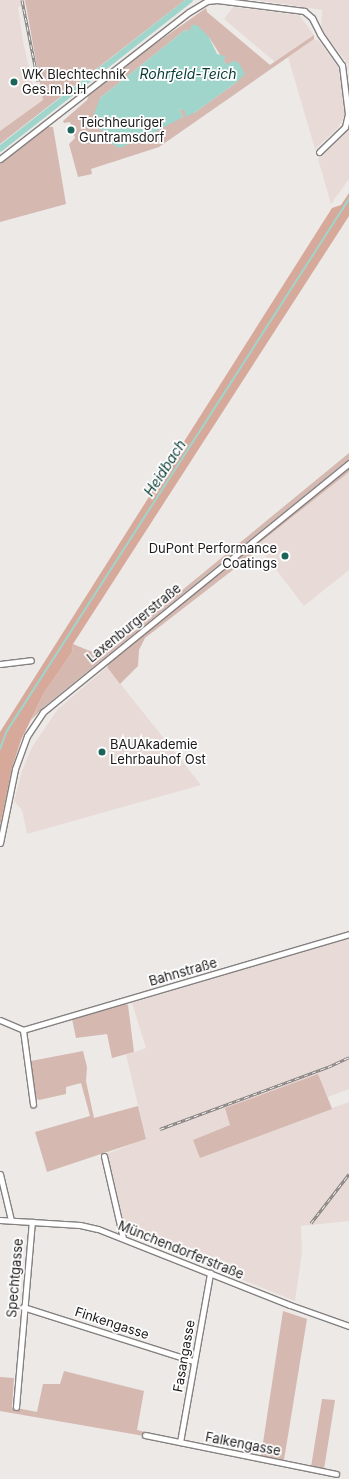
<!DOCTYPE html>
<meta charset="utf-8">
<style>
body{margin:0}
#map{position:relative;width:349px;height:1479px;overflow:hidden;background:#ede9e7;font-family:Inter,sans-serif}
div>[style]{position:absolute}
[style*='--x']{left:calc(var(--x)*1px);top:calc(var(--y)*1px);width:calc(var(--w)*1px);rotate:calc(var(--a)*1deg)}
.built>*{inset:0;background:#e8dbd7}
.green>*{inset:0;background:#d5b8b0}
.forest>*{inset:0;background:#d7a99b}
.water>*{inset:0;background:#9fd5cb}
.stream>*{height:1.5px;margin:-0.75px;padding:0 0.75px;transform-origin:0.75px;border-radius:0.75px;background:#9fd5cb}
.canal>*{height:5.5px;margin:-2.75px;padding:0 2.75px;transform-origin:2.75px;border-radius:2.75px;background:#9fd5cb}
.roads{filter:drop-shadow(1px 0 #858180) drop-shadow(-1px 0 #858180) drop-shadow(0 1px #858180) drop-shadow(0 -1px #858180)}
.minor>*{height:5px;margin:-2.5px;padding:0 2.5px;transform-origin:2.5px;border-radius:2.5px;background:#fff}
.rail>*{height:3px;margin-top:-1.5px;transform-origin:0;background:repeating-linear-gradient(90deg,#fff 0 4.5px,#827f7e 0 9px);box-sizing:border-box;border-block:1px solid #827f7e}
.dots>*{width:11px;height:11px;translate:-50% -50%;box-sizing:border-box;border:2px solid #fff;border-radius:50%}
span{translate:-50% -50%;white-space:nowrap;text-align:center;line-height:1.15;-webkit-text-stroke:3.5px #fff;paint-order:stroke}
.poi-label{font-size:13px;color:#1c1a1a}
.left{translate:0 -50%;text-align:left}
.right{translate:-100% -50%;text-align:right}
.street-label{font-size:13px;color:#1c1a1a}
.water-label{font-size:14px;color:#083b34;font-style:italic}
</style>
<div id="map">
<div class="built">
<i style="clip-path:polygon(0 0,25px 0,26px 5px,18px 7px,23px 41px,33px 86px,41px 86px,43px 100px,0 131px)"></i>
<i style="clip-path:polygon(256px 0,349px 0,349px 71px,348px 64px,321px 29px,322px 10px)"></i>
<i style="clip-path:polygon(233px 7px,299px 15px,314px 35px,275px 62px,224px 19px)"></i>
<i style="clip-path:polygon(314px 39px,319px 41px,338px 67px,345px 106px,344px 117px,337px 129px,315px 149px,288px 57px)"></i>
<i style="clip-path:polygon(349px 129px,349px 179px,331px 204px,318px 159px)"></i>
<i style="clip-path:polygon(349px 472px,349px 570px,304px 606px,257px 545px)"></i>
<i style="clip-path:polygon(107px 667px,201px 785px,27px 834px,22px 810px,14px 801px,22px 771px,32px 747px,58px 709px)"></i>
<i style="clip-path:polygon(349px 937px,349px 1089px,328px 1097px,332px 1108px,349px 1102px,349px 1221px,301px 1226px,302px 1252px,295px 1301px,129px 1234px,126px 1230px,107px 1154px,146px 1138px,126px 1055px,146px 1048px,132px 1003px)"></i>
</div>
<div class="green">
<i style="clip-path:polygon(25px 0,185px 0,0 144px,0 131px,43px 100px)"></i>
<i style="clip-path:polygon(evenodd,206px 8px,207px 12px,270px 65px,314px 35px,314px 39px,159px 147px,91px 169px,92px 174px,78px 177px,69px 144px,75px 138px,70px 122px,64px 123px,63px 121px,87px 100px,89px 95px,148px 49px,206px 8px,185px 30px,209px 37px,237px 82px,194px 113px,179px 109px,183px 117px,174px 120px,100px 98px,185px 30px)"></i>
<i style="clip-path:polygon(48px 127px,53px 127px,66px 204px,0 222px,0 161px)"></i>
<i style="clip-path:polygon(349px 453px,349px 459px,45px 706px,31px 720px,44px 693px,72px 652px,73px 644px,102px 656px)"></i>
<i style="clip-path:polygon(349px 466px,349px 472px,257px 545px,260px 549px,145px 638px,139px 650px,138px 666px,120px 684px,107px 667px,111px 659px)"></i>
<i style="clip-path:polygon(123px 1003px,128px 1005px,134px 1052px,112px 1058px,107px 1034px,76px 1038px,72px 1019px)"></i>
<i style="clip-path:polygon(83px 1051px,87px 1067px,86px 1081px,94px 1118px,138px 1106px,146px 1139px,47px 1172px,35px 1132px,90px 1116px,81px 1083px,66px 1087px,66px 1094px,39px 1100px,35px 1097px,31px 1061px)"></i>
<i style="clip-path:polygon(318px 1074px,332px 1109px,200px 1158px,193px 1140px,230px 1125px,225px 1108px)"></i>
<i style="clip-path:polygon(283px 1311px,307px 1319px,284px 1460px,261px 1456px)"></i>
<i style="clip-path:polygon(64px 1371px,144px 1391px,137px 1430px,145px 1432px,144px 1436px,0 1411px,0 1377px,14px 1378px,12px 1407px,37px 1412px,43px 1384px,60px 1384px)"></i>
<i style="clip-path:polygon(322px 1399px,335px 1400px,324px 1469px,311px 1467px)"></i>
</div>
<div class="forest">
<i style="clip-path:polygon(349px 193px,349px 216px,73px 644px,72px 652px,44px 693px,21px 740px,12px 768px,0 826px,0 732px,332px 208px,341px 205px)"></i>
</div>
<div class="water">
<i style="clip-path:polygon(192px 25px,197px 25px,209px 37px,217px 54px,225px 56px,224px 62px,227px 64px,234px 61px,239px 63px,245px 74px,237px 82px,194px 113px,185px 117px,185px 111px,179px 109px,183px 117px,140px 140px,119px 148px,106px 140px,104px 132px,98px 128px,94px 114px,100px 98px,185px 30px,189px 31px)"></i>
</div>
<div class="stream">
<i style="--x:0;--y:749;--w:19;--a:-69"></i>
<i style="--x:7;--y:731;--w:632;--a:-57.26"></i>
</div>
<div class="canal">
<i style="--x:0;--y:149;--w:241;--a:-38.1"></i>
</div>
<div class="roads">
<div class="minor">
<i style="--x:0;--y:159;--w:239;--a:-37.9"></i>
<i style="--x:189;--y:12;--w:21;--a:-31"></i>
<i style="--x:207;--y:1;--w:10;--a:-6"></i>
<i style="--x:217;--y:0;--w:88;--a:7.2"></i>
<i style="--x:304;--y:11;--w:11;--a:41"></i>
<i style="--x:312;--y:18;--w:18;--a:63"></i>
<i style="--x:320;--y:34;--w:38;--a:55"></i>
<i style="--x:342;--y:65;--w:49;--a:83"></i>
<i style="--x:348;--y:114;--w:13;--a:103"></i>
<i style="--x:345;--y:127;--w:36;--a:136"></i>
<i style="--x:0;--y:664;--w:31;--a:-7"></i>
<i style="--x:0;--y:843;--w:76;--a:-78.5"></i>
<i style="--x:15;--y:769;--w:35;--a:-70"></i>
<i style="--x:27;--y:736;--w:29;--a:-56"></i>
<i style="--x:43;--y:712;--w:395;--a:-39.1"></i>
<i style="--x:0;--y:1020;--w:25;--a:23"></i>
<i style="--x:23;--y:1030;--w:340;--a:-16.4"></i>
<i style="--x:23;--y:1030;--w:75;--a:82.3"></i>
<i style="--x:104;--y:1156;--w:84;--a:77"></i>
<i style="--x:0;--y:1174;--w:47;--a:76.6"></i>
<i style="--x:0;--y:1220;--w:80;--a:3.6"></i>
<i style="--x:80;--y:1225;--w:18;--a:13"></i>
<i style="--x:98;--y:1229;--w:206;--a:21.6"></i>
<i style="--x:290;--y:1305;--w:63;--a:19.6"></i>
<i style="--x:23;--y:1307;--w:178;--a:17.6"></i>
<i style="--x:16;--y:1407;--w:186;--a:-85.1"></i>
<i style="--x:145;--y:1435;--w:195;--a:11.5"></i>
<i style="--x:180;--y:1442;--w:172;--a:-79.9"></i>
</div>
</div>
<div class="rail">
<i style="--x:22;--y:0;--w:83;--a:78.8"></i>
<i style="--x:160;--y:1129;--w:179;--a:-20.3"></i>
<i style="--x:328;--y:1067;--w:23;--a:-25"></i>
<i style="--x:311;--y:1223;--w:62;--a:-52.2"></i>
</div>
<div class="dots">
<i style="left:14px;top:82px;background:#1b645a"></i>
<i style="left:71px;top:130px;background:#1b645a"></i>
<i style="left:285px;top:556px;background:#1b645a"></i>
<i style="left:102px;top:752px;background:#1b645a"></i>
</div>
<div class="poi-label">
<span class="left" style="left:22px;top:82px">WK Blechtechnik<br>Ges.m.b.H</span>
<span class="left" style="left:79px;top:130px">Teichheuriger<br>Guntramsdorf</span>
<span class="right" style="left:277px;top:556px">DuPont Performance<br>Coatings</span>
<span class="left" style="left:110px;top:752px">BAUAkademie<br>Lehrbauhof Ost</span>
</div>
<div class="street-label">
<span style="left:134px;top:623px;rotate:-39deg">Laxenburgerstraße</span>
<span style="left:183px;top:972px;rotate:-16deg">Bahnstraße</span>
<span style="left:181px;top:1250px;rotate:22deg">Münchendorferstraße</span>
<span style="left:15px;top:1278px;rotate:-85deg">Spechtgasse</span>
<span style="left:112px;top:1323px;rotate:18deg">Finkengasse</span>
<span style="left:184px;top:1356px;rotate:-80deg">Fasangasse</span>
<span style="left:243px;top:1444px;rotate:11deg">Falkengasse</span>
</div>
<div class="water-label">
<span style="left:188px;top:74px">Rohrfeld-Teich</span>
<span style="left:165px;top:468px;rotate:-57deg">Heidbach</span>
</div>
</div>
